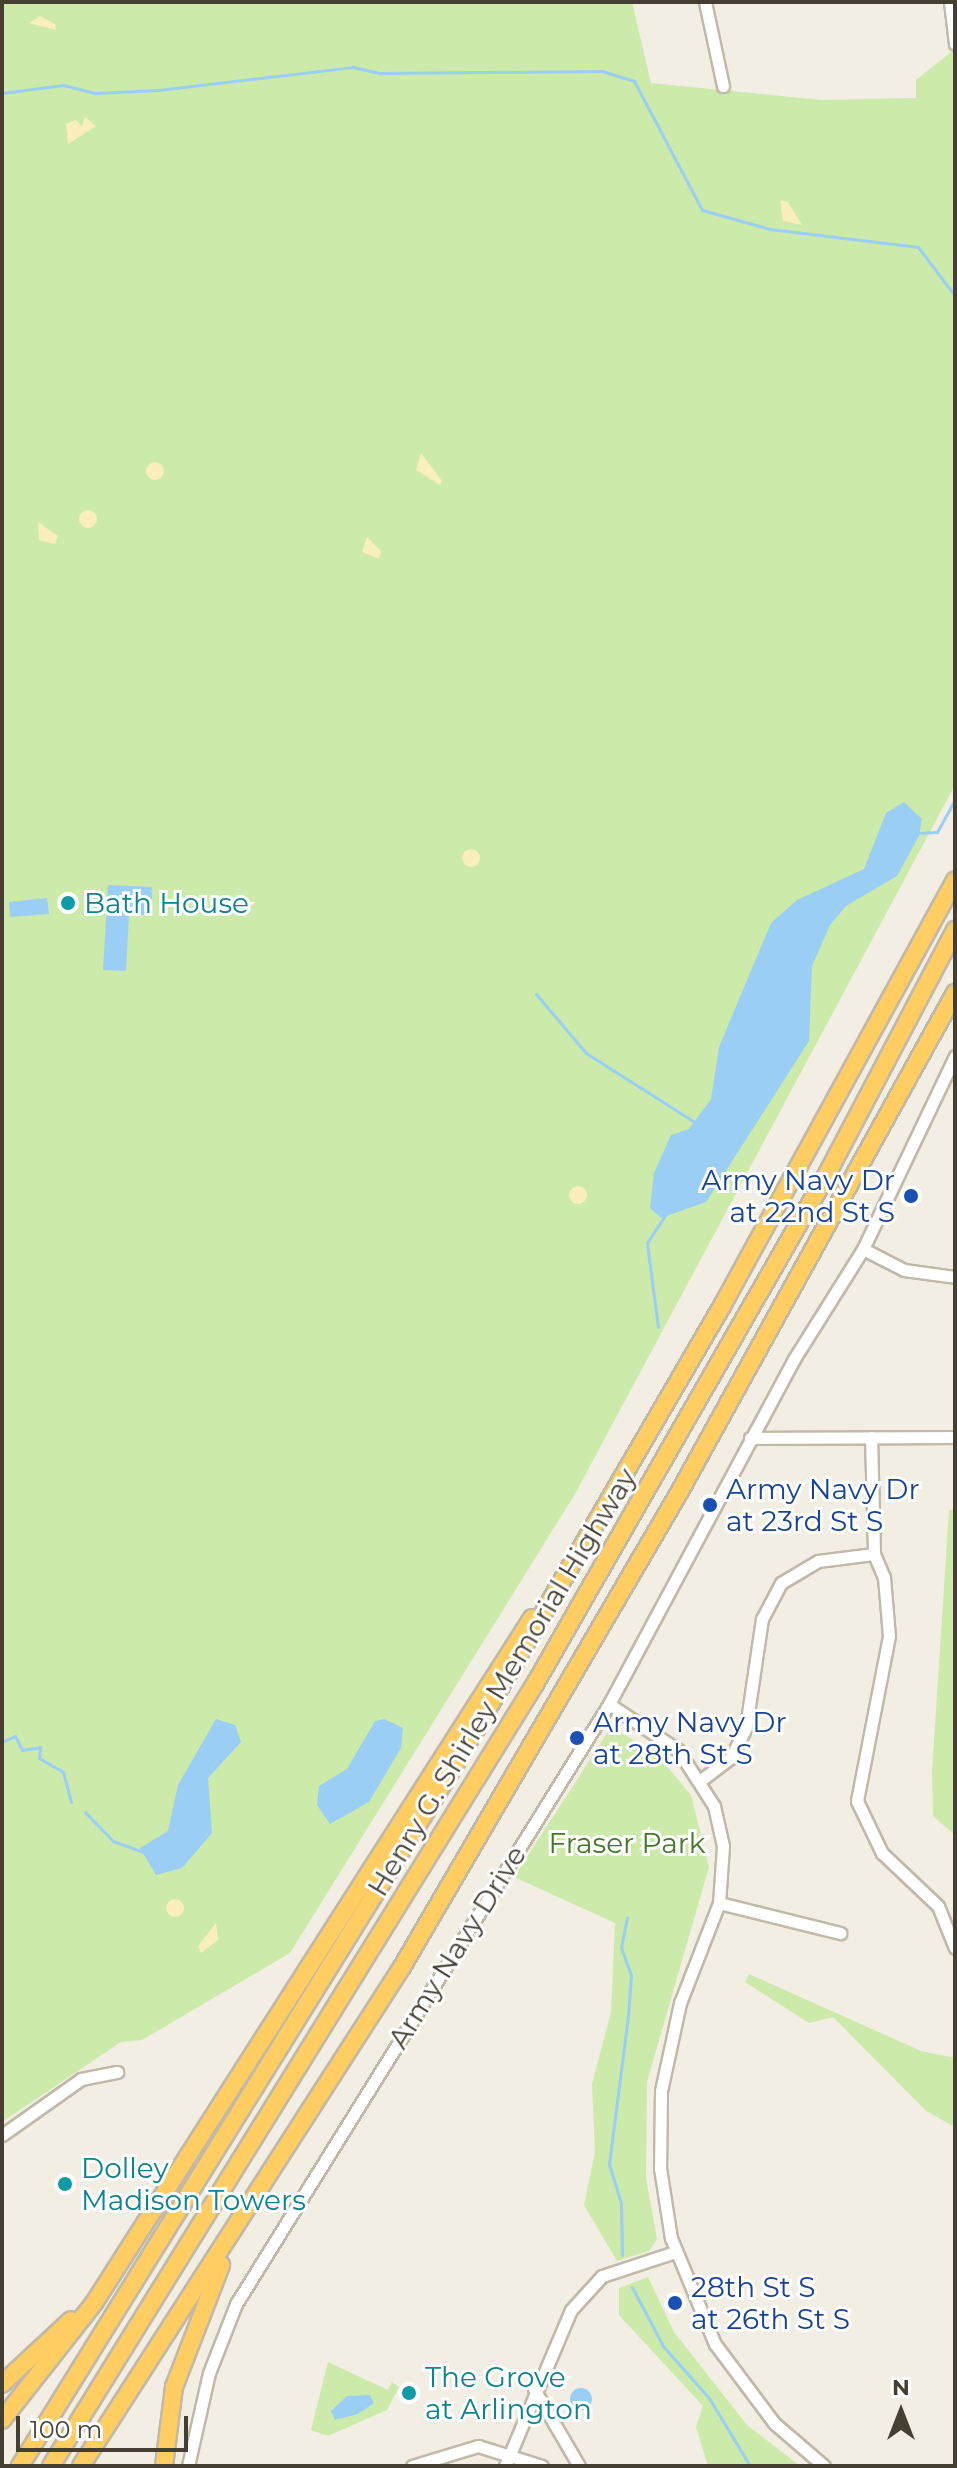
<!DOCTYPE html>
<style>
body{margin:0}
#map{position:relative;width:957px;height:2468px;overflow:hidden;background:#f3eee3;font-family:Montserrat,sans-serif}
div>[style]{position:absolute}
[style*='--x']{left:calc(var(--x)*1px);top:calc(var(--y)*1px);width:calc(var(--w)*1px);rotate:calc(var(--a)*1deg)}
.green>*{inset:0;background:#cceaa9}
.sand>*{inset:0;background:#faeebb}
.round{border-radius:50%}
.water>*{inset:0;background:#9bcef4}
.stream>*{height:3px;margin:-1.5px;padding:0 1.5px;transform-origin:1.5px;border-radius:1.5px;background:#9bcef4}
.roads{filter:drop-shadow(2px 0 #c1b9a8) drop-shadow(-2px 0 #c1b9a8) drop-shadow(0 2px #c1b9a8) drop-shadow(0 -2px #c1b9a8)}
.minor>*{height:11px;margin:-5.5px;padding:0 5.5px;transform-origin:5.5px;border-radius:5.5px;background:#fff}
.highway>*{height:16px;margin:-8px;padding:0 8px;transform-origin:8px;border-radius:8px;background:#ffcd62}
.dots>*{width:22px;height:22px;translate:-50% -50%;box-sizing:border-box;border:4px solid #fff;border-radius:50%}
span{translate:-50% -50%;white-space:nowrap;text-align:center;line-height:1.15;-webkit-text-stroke:6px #fff;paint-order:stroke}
.culture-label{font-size:28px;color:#0d838f}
.left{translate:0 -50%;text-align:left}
.transit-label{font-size:28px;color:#164399}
.right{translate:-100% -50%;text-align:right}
.street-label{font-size:28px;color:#453e33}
.park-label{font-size:28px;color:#437924}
.frame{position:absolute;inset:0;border:4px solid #453e33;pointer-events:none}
.north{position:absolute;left:861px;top:2372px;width:80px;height:80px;-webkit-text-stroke:6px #fff;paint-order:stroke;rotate:0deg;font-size:22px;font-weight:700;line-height:32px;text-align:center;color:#453e33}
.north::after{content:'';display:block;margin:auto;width:28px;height:36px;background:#453e33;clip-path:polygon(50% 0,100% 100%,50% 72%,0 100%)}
.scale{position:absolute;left:16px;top:2416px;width:172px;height:36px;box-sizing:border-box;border:4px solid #453e33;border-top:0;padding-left:10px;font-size:24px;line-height:28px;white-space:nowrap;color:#453e33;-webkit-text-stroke:6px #fff;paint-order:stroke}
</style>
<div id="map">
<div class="green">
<i style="clip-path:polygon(2px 2px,632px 2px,651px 83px,821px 100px,916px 98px,916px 80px,955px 49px,955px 785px,575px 1494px,290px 1953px,142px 2040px,121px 2042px,2px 2122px)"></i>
<i style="clip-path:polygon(955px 1509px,955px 1835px,933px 1816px,932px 1772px,949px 1510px)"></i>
<i style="clip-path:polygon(611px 1727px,656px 1753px,691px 1795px,709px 1867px,647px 2082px,646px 2178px,657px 2239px,649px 2251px,617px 2261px,584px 2205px,595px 2152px,592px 2084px,611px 2012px,615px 1923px,514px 1877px)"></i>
<i style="clip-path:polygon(749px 1974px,921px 2051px,955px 2058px,955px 2127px,926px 2111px,833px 2017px,809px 2023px,745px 1982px)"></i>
<i style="clip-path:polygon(648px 2277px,674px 2332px,747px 2425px,800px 2466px,708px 2466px,696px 2427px,703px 2406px,619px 2315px,619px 2288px)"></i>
<i style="clip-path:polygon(328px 2362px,388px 2390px,392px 2382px,399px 2387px,387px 2410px,328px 2436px,311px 2430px)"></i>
</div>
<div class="sand">
<i style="clip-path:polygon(40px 16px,55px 24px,56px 30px,29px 23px)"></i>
<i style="clip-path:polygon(85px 117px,96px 126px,68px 144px,66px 124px,76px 120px,82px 126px)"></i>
<i style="clip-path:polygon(780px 200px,788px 202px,802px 225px,783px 221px)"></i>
<i style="clip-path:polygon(421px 453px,442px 481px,440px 485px,416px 470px)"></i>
<i class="round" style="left:146px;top:462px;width:18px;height:18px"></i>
<i class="round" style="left:79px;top:510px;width:18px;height:18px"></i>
<i style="clip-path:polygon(38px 522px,58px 536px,55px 544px,39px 540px)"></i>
<i style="clip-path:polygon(367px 537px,381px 551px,379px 559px,362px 552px)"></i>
<i class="round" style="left:462px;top:849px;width:18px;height:18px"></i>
<i class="round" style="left:569px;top:1186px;width:18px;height:18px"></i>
<i class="round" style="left:166px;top:1899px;width:18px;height:18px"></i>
<i style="clip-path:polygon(216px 1923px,218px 1940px,201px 1953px,198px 1946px)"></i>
</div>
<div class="water">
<i style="clip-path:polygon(904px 802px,922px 819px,919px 836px,897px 876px,846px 906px,830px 925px,812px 966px,809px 1041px,706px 1202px,661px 1218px,650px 1208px,654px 1173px,671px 1135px,689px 1129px,711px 1099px,719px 1047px,771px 923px,797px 900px,864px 869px,886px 813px)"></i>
<i style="clip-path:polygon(108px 885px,152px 887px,151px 915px,129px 915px,126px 971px,103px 970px)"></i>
<i style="clip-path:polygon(47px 898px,49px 914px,10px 917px,9px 902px)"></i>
<i style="clip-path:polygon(216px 1719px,235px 1725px,241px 1742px,208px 1778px,212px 1833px,182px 1868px,156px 1875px,140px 1848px,168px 1831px,178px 1785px)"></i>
<i style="clip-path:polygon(384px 1719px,403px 1728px,401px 1748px,369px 1802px,330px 1824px,317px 1805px,319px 1786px,347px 1769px,375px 1721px)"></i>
<i class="round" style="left:570px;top:2388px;width:22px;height:22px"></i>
<i style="clip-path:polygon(370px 2395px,374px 2403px,358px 2414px,335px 2420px,331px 2411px,347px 2396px)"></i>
</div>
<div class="stream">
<i style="--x:2;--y:93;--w:62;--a:-7.5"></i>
<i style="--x:63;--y:85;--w:34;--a:14"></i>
<i style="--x:96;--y:93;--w:62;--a:-2.8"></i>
<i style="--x:158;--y:90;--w:196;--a:-6.7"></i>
<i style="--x:353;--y:67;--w:28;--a:13"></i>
<i style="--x:380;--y:73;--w:222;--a:-0.5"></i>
<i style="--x:602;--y:71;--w:34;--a:17"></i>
<i style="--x:634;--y:81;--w:146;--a:62.2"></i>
<i style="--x:702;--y:210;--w:71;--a:15.6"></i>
<i style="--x:770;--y:229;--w:149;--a:6.9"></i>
<i style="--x:918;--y:247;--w:61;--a:52.9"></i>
<i style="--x:918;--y:833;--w:19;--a:-3"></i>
<i style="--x:937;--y:832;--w:38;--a:-61"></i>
<i style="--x:536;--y:994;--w:77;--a:49.7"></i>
<i style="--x:586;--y:1053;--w:130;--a:32.5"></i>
<i style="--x:658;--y:1327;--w:85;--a:-97.5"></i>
<i style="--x:647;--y:1243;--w:33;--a:-57"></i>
<i style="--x:2;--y:1742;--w:14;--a:-25"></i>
<i style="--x:15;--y:1736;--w:16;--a:63"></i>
<i style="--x:22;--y:1750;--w:18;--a:-9"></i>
<i style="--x:40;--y:1747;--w:11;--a:95"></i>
<i style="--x:39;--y:1758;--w:28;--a:30"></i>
<i style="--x:63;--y:1772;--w:31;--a:75"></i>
<i style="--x:85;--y:1812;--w:40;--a:46"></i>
<i style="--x:113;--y:1841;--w:35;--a:20"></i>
<i style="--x:622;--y:2255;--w:52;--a:-91.1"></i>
<i style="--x:621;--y:2203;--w:41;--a:-107.1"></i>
<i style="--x:609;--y:2164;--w:149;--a:-82.7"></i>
<i style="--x:628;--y:2016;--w:41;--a:-85.8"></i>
<i style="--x:631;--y:1975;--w:29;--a:-110"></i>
<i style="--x:621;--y:1948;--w:31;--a:-79"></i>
<i style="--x:632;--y:2287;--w:67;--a:62.3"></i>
<i style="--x:663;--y:2346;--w:69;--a:48.5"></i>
<i style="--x:709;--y:2398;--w:79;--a:58.9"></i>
</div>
<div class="roads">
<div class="minor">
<i style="--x:705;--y:2;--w:86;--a:77.9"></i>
<i style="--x:950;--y:2;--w:42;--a:83.2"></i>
<i style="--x:863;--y:1249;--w:46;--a:27.1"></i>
<i style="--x:904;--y:1270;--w:51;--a:7.8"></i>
<i style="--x:871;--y:1437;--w:117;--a:88.5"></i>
<i style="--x:874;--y:1554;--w:25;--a:67"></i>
<i style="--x:884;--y:1577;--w:59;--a:85.2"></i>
<i style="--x:889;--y:1636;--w:168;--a:101"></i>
<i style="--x:857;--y:1801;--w:58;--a:64.3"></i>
<i style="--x:882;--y:1853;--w:77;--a:43.4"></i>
<i style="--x:938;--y:1906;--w:45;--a:68"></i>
<i style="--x:750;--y:1438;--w:205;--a:-0.3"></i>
<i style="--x:609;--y:1704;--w:83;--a:33.7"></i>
<i style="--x:678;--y:1750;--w:67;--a:57.3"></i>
<i style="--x:714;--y:1806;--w:41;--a:77.3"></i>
<i style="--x:723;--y:1846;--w:57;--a:94"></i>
<i style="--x:719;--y:1903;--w:107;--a:111.3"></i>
<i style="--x:680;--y:2003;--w:90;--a:102.2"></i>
<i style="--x:661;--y:2091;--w:77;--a:90.7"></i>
<i style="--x:660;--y:2168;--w:71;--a:81.1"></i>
<i style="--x:671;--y:2238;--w:115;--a:67.5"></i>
<i style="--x:715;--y:2344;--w:99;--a:53.2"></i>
<i style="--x:774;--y:2423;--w:66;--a:40.7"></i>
<i style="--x:701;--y:1780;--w:38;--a:-37"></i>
<i style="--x:731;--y:1757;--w:34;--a:-63"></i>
<i style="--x:746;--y:1727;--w:109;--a:-81.6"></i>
<i style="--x:762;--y:1619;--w:41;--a:-62.2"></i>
<i style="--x:781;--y:1583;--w:43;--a:-30.7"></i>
<i style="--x:818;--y:1561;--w:56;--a:-7.1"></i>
<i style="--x:719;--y:1903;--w:125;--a:13.9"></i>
<i style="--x:2;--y:2135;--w:97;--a:-35.3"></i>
<i style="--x:81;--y:2079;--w:37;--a:-11"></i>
<i style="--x:534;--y:2389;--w:89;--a:59.7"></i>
<i style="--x:188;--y:2466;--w:95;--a:-77.3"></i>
<i style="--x:209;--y:2373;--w:74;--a:-68.6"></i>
<i style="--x:236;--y:2304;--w:706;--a:-58.13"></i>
<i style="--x:609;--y:1704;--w:391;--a:-61.8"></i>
<i style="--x:794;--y:1359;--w:130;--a:-57.9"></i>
<i style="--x:863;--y:1249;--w:214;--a:-64.5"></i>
<i style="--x:412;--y:2466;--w:69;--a:-16.9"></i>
<i style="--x:478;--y:2446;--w:67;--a:17.4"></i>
<i style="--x:505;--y:2466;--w:169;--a:-67.1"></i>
<i style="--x:571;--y:2310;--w:46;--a:-47.6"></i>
<i style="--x:602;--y:2276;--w:77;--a:-18.2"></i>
</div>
<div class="highway">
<i style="--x:2;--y:2384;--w:94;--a:-42.8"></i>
<i style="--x:2;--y:2420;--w:149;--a:-51.8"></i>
<i style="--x:94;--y:2303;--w:813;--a:-57.4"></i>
<i style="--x:20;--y:2466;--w:833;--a:-58.2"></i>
<i style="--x:459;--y:1758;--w:523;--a:-59.81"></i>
<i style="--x:722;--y:1306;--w:485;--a:-61.3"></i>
<i style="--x:51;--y:2466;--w:920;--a:-58.25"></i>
<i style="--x:535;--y:1684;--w:585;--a:-60.19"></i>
<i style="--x:826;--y:1176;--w:278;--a:-62.3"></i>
<i style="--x:81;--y:2466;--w:593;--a:-57.25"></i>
<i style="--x:402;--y:1967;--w:551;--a:-59.71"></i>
<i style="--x:680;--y:1491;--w:569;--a:-61.09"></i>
<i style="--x:164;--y:2466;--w:80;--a:-82.8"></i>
<i style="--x:174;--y:2387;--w:131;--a:-68.9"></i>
</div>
</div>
<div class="dots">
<i style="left:68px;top:903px;background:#0f9aa8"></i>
<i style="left:911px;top:1196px;background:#1a4fb4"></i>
<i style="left:710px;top:1505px;background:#1a4fb4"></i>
<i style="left:577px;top:1738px;background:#1a4fb4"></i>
<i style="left:65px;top:2184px;background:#0f9aa8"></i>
<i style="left:675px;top:2303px;background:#1a4fb4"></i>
<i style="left:409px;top:2393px;background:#0f9aa8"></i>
</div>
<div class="culture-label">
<span class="left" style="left:84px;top:903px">Bath House</span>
<span class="left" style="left:81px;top:2184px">Dolley<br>Madison Towers</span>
<span class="left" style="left:425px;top:2393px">The Grove<br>at Arlington</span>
</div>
<div class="transit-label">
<span class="right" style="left:895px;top:1196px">Army Navy Dr<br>at 22nd St S</span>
<span class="left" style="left:726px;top:1505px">Army Navy Dr<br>at 23rd St S</span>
<span class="left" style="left:593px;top:1738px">Army Navy Dr<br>at 28th St S</span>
<span class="left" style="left:691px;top:2303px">28th St S<br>at 26th St S</span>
</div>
<div class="street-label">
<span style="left:502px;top:1682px;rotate:-59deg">Henry G. Shirley Memorial Highway</span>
<span style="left:457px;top:1947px;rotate:-58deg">Army Navy Drive</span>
</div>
<div class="park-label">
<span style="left:627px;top:1843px">Fraser Park</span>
</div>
<div class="frame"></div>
<div class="north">N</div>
<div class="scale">100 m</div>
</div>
